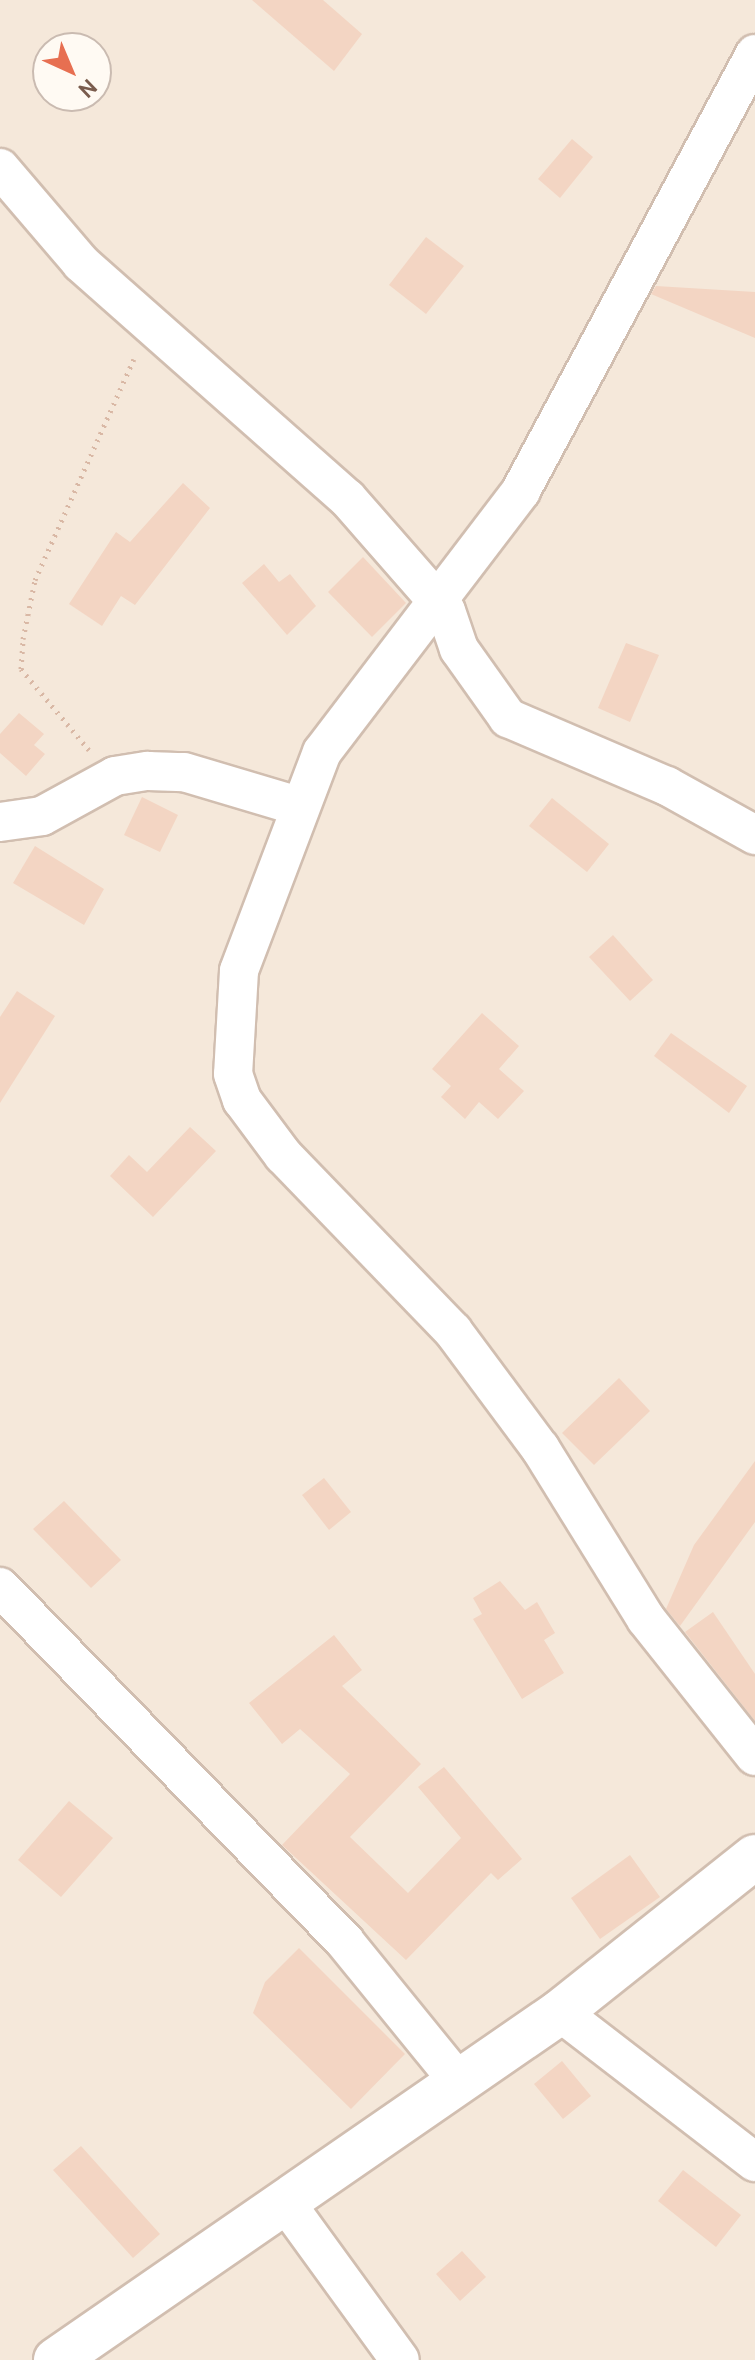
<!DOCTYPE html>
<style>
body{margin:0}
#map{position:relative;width:755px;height:2360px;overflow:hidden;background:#fdf6ec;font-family:Cabin,sans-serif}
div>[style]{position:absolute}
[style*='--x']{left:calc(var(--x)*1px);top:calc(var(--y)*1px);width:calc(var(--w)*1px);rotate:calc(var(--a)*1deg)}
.residential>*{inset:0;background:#f5e8da}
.building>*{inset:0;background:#f3d5c3}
.path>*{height:5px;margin-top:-2.5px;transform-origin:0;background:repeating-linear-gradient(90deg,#d9b8a5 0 2px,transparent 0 8px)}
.roads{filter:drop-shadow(2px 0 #d1beb0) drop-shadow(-2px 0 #d1beb0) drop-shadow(0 2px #d1beb0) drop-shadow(0 -2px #d1beb0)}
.minor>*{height:38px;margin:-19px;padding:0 19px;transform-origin:19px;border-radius:19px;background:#fff}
.tertiary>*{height:44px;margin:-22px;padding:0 22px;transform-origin:22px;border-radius:22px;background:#fff}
span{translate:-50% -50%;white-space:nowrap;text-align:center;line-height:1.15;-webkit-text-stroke:6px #fffaf3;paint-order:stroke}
.north{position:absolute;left:32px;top:32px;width:80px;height:80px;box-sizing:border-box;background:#fffaf3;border:2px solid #cabbb1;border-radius:50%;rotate:136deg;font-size:22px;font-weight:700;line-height:32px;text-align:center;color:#7a5c4d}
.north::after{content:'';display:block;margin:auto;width:28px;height:36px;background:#e76f51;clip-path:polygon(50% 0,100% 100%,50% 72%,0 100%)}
</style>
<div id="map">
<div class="residential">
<i style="clip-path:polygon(evenodd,0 0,755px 0,755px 2360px,0 2360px,0 0,48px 48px,96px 48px,96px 96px,48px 96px,48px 48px)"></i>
</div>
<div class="building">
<i style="clip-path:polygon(252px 0,323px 0,362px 34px,334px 71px)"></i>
<i style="clip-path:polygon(572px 139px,593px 157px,560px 198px,538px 179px)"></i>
<i style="clip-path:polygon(426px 237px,464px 266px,426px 314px,389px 285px)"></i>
<i style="clip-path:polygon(656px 286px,755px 292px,755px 338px,651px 294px)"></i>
<i style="clip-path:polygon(183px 483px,210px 508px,135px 605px,121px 596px,102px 626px,69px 604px,116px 532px,130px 542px)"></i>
<i style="clip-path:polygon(363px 557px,406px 603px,372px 637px,328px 592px)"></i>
<i style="clip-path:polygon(264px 564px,279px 582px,290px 574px,316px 606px,287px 635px,242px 583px)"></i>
<i style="clip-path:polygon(626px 643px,659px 655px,630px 722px,598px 708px)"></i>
<i style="clip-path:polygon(19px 713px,44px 734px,34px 745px,45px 754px,26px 776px,0 753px,0 734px)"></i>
<i style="clip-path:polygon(142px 797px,178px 815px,160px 852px,124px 835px)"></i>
<i style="clip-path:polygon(552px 798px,609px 844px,587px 872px,529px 826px)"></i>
<i style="clip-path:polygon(35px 846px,104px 889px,84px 925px,13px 883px)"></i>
<i style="clip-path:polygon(613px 935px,653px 980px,630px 1001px,589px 957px)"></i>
<i style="clip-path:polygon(17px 991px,55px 1016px,0 1103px,0 1017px)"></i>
<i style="clip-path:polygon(482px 1013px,519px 1046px,499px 1069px,524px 1091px,498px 1119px,479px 1102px,465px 1119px,441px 1097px,451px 1086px,432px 1069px)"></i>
<i style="clip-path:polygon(671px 1033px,747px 1086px,729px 1113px,654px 1056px)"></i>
<i style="clip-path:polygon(190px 1127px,216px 1151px,153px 1217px,110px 1176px,129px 1155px,147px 1172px)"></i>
<i style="clip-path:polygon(619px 1378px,650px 1411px,594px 1465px,562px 1433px)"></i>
<i style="clip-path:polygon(755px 1461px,755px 1522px,680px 1626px,666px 1609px,694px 1545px)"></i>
<i style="clip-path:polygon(324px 1478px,351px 1512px,329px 1530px,302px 1495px)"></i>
<i style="clip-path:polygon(64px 1501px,121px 1560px,91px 1588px,33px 1529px)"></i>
<i style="clip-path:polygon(500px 1581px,525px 1610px,537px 1602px,555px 1633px,544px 1640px,564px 1673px,522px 1699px,473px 1619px,482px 1614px,473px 1598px)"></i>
<i style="clip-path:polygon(713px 1612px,755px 1674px,755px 1721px,685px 1632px)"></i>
<i style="clip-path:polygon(334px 1635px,362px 1670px,342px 1686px,421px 1764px,350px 1837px,408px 1893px,461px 1838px,418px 1787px,444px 1767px,522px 1859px,498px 1880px,491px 1873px,406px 1960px,282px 1845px,350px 1774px,300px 1729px,282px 1744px,249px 1703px)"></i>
<i style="clip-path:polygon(69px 1801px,113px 1838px,61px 1897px,18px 1860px)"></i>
<i style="clip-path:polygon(630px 1855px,660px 1897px,600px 1939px,571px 1898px)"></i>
<i style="clip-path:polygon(299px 1948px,405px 2054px,351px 2109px,253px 2013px,265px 1982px)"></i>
<i style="clip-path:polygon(562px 2061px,591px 2096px,563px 2119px,534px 2084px)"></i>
<i style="clip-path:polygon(81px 2146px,160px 2234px,133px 2258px,53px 2170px)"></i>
<i style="clip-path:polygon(683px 2170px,741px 2215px,716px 2247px,658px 2201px)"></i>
<i style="clip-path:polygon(462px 2251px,486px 2277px,460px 2301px,436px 2274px)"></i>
</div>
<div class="path">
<i style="--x:89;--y:750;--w:106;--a:-130"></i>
<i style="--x:21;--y:669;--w:30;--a:-86"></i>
<i style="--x:23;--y:639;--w:60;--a:-78.5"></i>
<i style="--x:35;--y:580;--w:242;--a:-65.9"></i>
</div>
<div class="roads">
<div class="minor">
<i style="--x:755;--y:54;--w:496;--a:118.2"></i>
<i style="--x:521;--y:491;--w:328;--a:127.3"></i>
<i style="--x:322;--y:752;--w:234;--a:110.8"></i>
<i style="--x:239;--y:971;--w:103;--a:93.3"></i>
<i style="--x:233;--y:1074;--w:28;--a:71"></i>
<i style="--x:242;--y:1100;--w:69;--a:53.3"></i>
<i style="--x:283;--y:1155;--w:245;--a:46"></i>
<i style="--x:453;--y:1331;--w:146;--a:53.4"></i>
<i style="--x:540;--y:1448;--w:201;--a:58.2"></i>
<i style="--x:646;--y:1619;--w:175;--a:51.5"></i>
<i style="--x:0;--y:168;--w:125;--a:49.5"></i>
<i style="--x:81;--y:263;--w:355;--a:41.5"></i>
<i style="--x:347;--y:498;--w:150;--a:48.8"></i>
<i style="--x:446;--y:611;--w:40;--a:71.1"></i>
<i style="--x:459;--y:649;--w:85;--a:54.6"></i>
<i style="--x:508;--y:718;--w:173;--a:23.2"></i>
<i style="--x:667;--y:786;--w:101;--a:29.1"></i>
<i style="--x:0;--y:822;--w:42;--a:-8.1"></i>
<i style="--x:42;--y:816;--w:83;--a:-28.7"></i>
<i style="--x:115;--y:776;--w:33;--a:-9"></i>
<i style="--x:148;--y:771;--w:36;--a:2"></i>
<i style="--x:184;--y:772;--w:119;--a:16.6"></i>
<i style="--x:0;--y:1587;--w:495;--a:45.8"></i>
<i style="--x:345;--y:1942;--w:178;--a:50.9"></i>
<i style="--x:560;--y:2012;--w:246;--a:37.6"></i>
<i style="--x:288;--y:2206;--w:190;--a:54"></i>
</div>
<div class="tertiary">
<i style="--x:56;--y:2360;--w:612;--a:-34.62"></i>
<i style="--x:560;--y:2012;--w:249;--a:-38.5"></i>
</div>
</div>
<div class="north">N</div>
</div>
